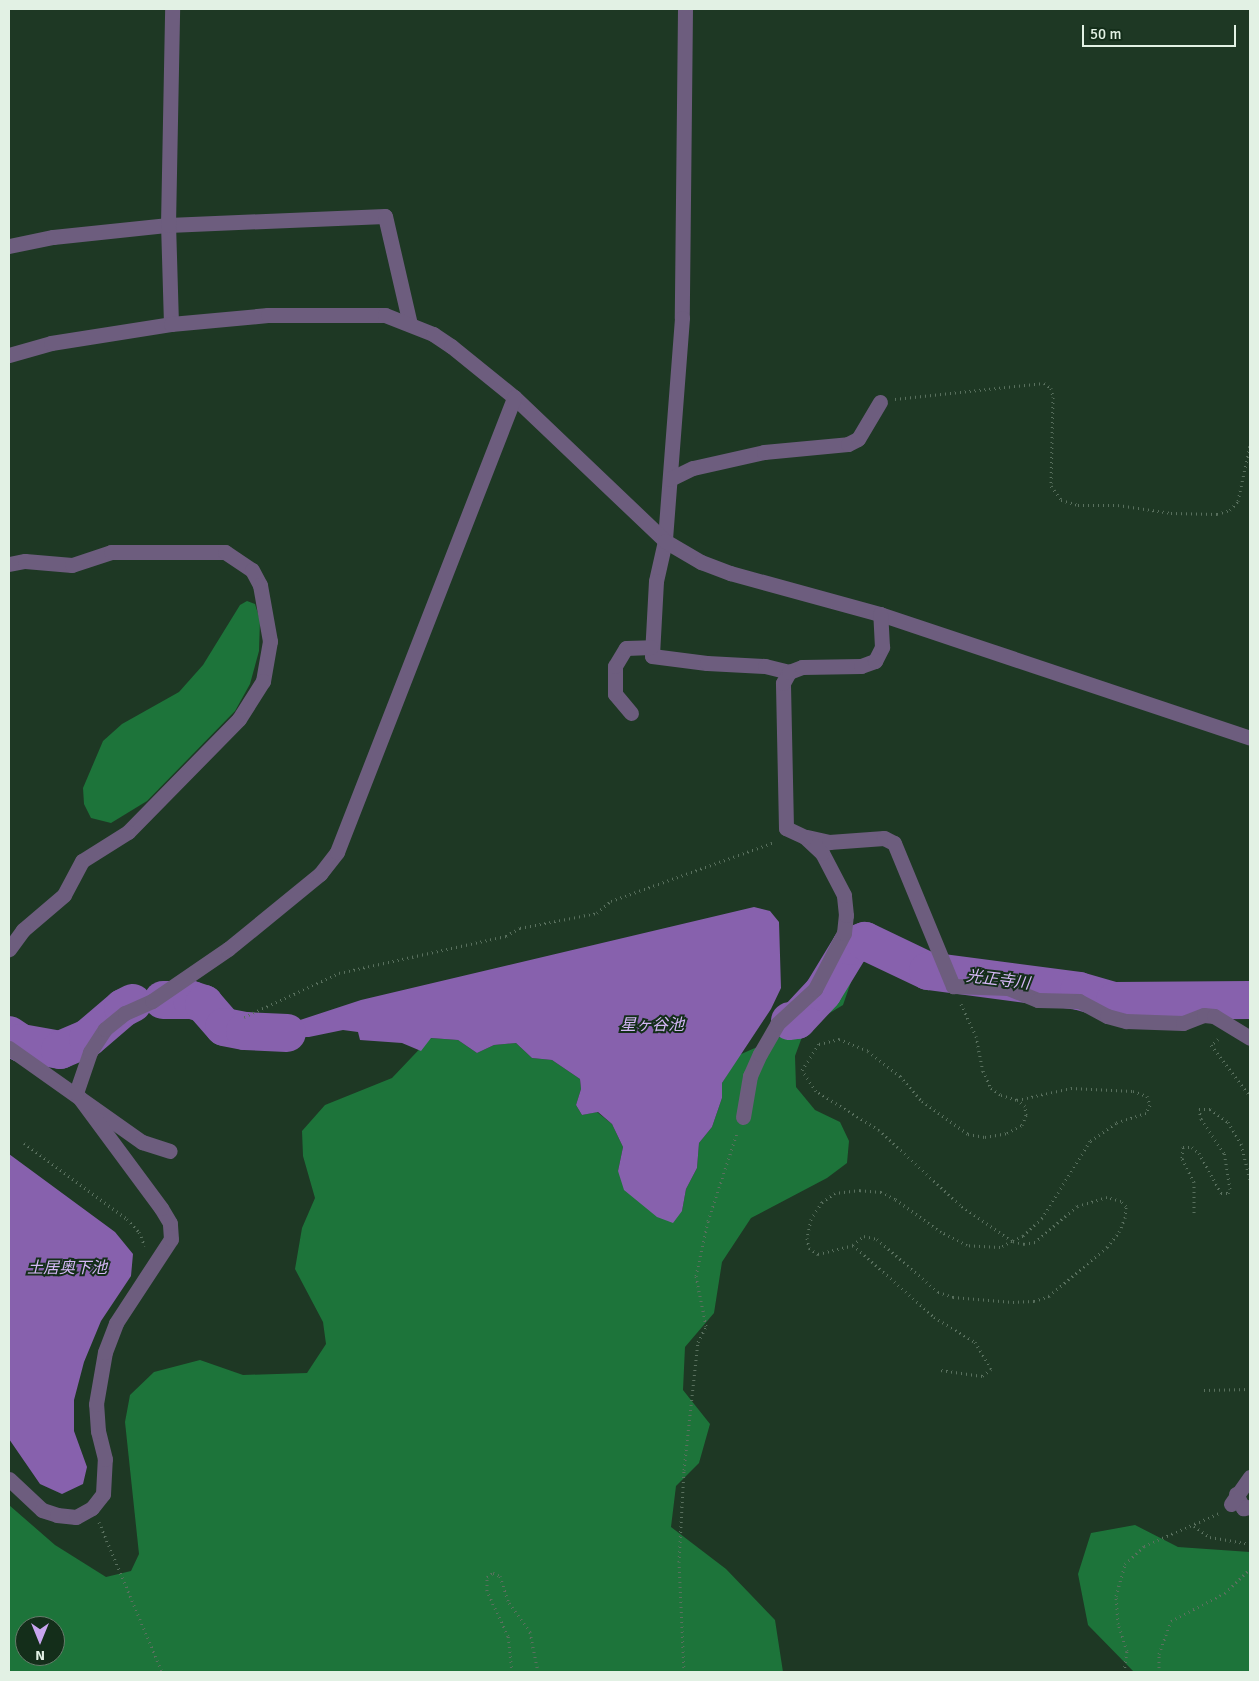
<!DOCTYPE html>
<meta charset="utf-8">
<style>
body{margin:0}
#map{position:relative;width:1259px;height:1681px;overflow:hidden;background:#1e3824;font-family:Signika,"Noto Sans JP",sans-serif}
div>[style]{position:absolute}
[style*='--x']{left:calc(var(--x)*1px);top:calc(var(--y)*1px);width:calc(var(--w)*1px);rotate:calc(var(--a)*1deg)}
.forest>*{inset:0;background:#1d743a}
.water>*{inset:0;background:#8761ad}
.river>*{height:38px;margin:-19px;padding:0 19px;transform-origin:19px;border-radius:19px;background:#8761ad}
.path>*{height:3px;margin-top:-1.5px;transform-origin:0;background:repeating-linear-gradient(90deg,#59705e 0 1px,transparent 0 5px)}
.minor>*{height:15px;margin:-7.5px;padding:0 7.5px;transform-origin:7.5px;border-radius:7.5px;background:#6d5d7e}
span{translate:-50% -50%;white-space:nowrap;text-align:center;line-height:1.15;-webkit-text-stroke:4px #142e1a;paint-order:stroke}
.water-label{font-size:16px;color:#d4b7f5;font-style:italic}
.frame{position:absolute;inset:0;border:10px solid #e2f1e4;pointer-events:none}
.north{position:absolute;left:15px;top:1616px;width:50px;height:50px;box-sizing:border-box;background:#142e1a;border:1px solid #667c6b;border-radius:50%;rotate:180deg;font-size:14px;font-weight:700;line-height:20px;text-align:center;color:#e2f1e4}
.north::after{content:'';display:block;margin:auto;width:18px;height:22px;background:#c8a5ee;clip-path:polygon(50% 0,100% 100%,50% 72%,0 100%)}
.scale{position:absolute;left:1082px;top:25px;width:154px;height:22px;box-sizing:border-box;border:2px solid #e2f1e4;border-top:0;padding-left:6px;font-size:15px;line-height:18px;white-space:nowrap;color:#e2f1e4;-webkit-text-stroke:4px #142e1a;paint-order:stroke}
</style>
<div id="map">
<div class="forest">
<i style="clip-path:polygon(247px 601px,255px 604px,260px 620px,259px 651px,250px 684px,235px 711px,147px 801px,111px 823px,91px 818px,84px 804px,83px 788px,103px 741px,122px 724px,179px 692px,203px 665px,240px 605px)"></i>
<i style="clip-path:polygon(evenodd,838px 975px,851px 982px,843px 1005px,823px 1017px,802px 1037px,795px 1056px,796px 1087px,815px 1110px,840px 1122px,849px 1141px,847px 1163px,827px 1178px,751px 1218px,722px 1262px,714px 1313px,685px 1347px,683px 1390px,710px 1424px,699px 1463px,676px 1486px,671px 1527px,726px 1569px,775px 1620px,783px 1672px,9px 1672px,9px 1505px,55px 1545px,106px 1577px,131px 1571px,139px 1554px,125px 1422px,130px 1395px,154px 1372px,200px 1360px,243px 1375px,307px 1373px,326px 1344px,323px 1322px,295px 1269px,302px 1228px,315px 1198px,303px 1156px,302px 1131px,325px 1105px,392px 1078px,430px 1038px,458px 1040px,477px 1053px,494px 1045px,516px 1043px,532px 1058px,552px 1060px,580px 1079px,581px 1089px,576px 1105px,582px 1115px,597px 1112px,612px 1124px,623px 1147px,618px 1171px,682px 1211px,686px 1189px,697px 1168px,699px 1143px,712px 1127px,722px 1098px,722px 1083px,739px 1055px,778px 1038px,802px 1021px,838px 975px,25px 1626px,55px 1626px,55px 1656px,25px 1656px,25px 1626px)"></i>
<i style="clip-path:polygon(1135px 1525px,1178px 1547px,1250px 1552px,1250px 1672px,1134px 1672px,1088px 1625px,1078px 1574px,1091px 1533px)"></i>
</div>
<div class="water">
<i style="clip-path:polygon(754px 907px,770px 911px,779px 922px,781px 988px,771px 1009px,722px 1083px,722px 1098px,712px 1127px,699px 1143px,697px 1168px,686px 1189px,682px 1211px,673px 1223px,657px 1217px,624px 1190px,618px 1171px,623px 1147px,612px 1124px,598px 1112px,582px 1115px,576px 1105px,581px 1089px,580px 1079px,552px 1060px,532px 1058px,516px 1043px,494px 1045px,477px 1053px,458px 1040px,431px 1038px,421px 1051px,402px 1043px,360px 1040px,358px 1032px,343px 1030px,309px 1037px,293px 1037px,287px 1033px,294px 1022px,361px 1000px)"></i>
<i style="clip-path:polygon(9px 1154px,115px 1232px,133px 1254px,131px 1276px,101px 1321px,84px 1362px,74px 1400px,74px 1431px,87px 1467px,83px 1484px,62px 1494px,40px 1484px,9px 1439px)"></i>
</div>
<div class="river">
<i style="--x:163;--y:1000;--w:29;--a:0"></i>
<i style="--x:192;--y:1000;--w:13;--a:18"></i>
<i style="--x:204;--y:1004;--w:30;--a:49"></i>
<i style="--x:224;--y:1027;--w:21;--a:11"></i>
<i style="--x:245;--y:1031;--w:42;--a:2.7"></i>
<i style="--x:790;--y:1021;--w:7;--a:-8"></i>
<i style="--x:797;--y:1020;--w:38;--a:-47"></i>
<i style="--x:823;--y:992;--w:54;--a:-58.7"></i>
<i style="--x:851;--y:946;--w:15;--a:-20"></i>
<i style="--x:865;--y:941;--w:70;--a:25.5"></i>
<i style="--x:928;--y:971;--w:152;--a:7.5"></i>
<i style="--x:1079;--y:991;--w:37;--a:16"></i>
<i style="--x:1115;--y:1001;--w:135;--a:-0.4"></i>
<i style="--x:9;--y:1035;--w:14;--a:34"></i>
<i style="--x:21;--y:1043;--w:40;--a:10"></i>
<i style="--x:60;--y:1050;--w:30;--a:-23"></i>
<i style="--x:88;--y:1038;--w:46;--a:-40.6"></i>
<i style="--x:123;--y:1008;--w:11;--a:-27"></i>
</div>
<div class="path">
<i style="--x:895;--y:399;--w:150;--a:-6.1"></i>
<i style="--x:1044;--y:383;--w:9;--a:36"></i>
<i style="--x:1051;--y:388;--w:9;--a:77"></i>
<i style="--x:1053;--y:397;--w:89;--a:91.3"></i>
<i style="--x:1051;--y:486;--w:17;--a:54"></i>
<i style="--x:1061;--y:500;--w:18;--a:16"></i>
<i style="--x:1078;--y:505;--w:40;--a:0"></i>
<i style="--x:1118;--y:505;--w:54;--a:8.6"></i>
<i style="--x:1171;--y:513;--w:46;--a:1.2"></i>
<i style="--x:1217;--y:514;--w:14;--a:-17"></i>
<i style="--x:1230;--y:510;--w:12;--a:-48"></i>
<i style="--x:1238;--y:501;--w:57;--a:-77.9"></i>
<i style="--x:961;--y:1004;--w:35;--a:65"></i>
<i style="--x:976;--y:1036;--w:36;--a:79"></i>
<i style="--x:983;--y:1071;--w:19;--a:65"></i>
<i style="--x:991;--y:1088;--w:12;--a:35"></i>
<i style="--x:1001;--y:1095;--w:17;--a:17"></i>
<i style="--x:1017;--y:1100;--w:55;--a:-12.5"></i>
<i style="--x:1071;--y:1088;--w:62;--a:2.8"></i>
<i style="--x:1133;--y:1091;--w:15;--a:20"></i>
<i style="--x:1147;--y:1096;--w:9;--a:72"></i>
<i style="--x:1150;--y:1105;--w:9;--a:117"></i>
<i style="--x:1146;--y:1113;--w:32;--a:162"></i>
<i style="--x:1116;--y:1123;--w:32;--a:145"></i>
<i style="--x:1090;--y:1141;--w:91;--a:121.9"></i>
<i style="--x:1042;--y:1218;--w:26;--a:137"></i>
<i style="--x:1023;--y:1236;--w:12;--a:156"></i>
<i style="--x:1012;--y:1241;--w:13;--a:153"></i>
<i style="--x:1000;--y:1247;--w:33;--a:-177"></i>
<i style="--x:967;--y:1245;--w:29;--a:-153"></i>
<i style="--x:941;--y:1232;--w:57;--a:-144.3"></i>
<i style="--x:895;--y:1199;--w:16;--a:-153"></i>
<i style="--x:881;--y:1192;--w:21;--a:-175"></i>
<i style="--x:860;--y:1190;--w:25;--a:173"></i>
<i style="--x:835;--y:1193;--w:16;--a:145"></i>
<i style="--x:822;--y:1202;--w:20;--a:123"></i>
<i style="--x:811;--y:1219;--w:19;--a:102"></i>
<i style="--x:807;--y:1238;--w:10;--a:79"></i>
<i style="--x:809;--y:1248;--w:11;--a:34"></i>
<i style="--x:818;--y:1254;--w:36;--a:-14"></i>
<i style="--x:853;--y:1245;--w:14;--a:-39"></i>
<i style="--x:864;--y:1236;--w:13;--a:13"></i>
<i style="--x:877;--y:1239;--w:81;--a:41"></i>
<i style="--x:938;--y:1292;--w:16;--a:18"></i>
<i style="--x:953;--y:1297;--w:60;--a:4.8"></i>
<i style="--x:1013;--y:1302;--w:21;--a:-3"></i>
<i style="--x:1034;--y:1301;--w:16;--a:-18"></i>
<i style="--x:1049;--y:1296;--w:76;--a:-40.2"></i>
<i style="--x:1107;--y:1247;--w:19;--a:-51"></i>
<i style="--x:1119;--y:1232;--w:15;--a:-67"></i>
<i style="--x:1125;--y:1218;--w:12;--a:-85"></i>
<i style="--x:1126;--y:1206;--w:7;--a:-135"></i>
<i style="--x:1121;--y:1201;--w:15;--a:-164"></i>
<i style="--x:1107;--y:1197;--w:31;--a:163"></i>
<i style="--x:1077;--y:1206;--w:55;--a:139.4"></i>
<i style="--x:1035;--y:1242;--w:11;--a:170"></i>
<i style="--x:1024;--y:1244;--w:12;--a:-166"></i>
<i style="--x:1012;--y:1241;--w:63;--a:-145.3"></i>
<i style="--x:960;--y:1205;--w:110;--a:-137.2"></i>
<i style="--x:879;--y:1130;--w:74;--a:-148.2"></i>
<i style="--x:816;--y:1091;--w:25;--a:-124"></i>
<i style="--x:802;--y:1070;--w:31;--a:-57"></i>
<i style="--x:819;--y:1044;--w:21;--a:-14"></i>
<i style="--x:839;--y:1039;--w:31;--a:22"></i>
<i style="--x:868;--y:1051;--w:41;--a:38"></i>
<i style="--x:900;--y:1076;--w:33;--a:49"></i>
<i style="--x:922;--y:1101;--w:57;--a:35.7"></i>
<i style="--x:968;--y:1134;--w:17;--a:10"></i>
<i style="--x:985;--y:1137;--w:22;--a:-10"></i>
<i style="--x:1007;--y:1133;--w:17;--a:-28"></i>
<i style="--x:1022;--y:1125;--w:11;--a:-68"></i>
<i style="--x:1026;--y:1115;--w:9;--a:-96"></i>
<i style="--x:1025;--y:1106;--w:10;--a:-143"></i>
<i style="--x:244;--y:1017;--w:105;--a:-24.9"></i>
<i style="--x:339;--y:973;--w:171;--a:-12.5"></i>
<i style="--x:506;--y:936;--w:16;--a:-30"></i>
<i style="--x:520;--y:928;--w:78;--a:-11"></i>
<i style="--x:597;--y:913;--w:18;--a:-41"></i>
<i style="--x:611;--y:901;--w:174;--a:-19.8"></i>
<i style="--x:1218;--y:1039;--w:9;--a:139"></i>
<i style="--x:1211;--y:1045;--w:64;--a:52.6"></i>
<i style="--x:24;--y:1143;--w:128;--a:36.4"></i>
<i style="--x:127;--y:1219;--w:18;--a:47"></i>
<i style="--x:139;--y:1232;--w:15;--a:67"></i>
<i style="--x:1194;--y:1213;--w:31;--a:-90"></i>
<i style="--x:1194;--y:1182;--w:27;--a:-117"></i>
<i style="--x:1182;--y:1158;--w:11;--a:-85"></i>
<i style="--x:1183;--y:1147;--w:9;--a:0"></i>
<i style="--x:1192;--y:1147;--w:9;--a:41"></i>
<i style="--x:1199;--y:1153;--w:46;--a:61.2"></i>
<i style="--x:1221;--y:1193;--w:7;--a:0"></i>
<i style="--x:1228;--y:1193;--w:4;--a:-63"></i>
<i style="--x:1230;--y:1189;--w:36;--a:-99"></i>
<i style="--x:1224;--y:1153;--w:41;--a:-124.1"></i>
<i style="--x:1201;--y:1119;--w:10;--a:-101"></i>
<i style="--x:1199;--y:1109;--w:11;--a:0"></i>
<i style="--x:1210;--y:1109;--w:22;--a:36"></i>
<i style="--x:1228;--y:1122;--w:26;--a:59"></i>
<i style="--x:1241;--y:1144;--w:37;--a:76"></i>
<i style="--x:853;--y:1245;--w:108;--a:41.6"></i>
<i style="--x:934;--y:1317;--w:48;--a:31.4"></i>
<i style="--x:975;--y:1342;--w:31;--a:59"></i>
<i style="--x:991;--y:1369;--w:11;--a:142"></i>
<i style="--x:982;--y:1376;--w:42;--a:-171.9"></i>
<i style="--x:1204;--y:1390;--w:46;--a:-1.2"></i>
<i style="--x:99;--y:1522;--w:163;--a:67.2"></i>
<i style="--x:1194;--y:1526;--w:19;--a:35"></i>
<i style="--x:1210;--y:1537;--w:41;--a:9.9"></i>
<i style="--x:512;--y:1672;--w:36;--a:-96"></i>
<i style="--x:508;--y:1636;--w:50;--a:-115"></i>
<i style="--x:487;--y:1591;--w:14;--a:-90"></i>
<i style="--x:487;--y:1577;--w:7;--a:-34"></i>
<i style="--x:493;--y:1573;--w:8;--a:23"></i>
<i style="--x:500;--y:1576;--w:28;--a:72"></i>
<i style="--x:509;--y:1603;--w:36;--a:54"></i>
<i style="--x:530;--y:1632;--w:41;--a:78.7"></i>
<i style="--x:684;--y:1672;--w:110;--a:-92.6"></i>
<i style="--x:679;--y:1562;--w:92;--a:-86.9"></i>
<i style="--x:684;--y:1470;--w:129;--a:-83.8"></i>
<i style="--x:698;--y:1342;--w:18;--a:-63"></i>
<i style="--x:706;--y:1326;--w:51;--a:-101.3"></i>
<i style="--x:696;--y:1276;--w:56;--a:-77.7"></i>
<i style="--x:708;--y:1221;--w:93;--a:-71.8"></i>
<i style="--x:1124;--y:1672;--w:21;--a:-82"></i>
<i style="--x:1127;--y:1651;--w:28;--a:-108"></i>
<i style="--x:1118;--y:1624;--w:28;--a:-94"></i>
<i style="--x:1116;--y:1596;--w:33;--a:-74"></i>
<i style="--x:1125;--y:1564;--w:26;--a:-43"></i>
<i style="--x:1144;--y:1546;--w:82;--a:-23.7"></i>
<i style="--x:1159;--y:1672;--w:18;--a:-90"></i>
<i style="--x:1159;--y:1654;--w:35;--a:-70"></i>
<i style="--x:1171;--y:1621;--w:61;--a:-27.4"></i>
<i style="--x:1225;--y:1593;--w:35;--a:-44"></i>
</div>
<div class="minor">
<i style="--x:685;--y:9;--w:309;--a:90.6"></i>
<i style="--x:682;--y:318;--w:224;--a:94.4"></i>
<i style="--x:665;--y:541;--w:41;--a:102.7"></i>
<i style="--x:656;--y:581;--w:75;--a:93.1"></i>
<i style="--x:652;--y:656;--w:55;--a:7.3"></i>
<i style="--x:707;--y:663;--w:58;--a:3"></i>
<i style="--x:765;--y:666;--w:25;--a:14"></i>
<i style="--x:9;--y:246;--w:45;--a:-11.6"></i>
<i style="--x:53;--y:237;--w:116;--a:-6"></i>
<i style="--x:168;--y:225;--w:217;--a:-2.4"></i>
<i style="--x:385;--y:216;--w:111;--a:77"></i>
<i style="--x:171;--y:324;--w:99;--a:-91.7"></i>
<i style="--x:168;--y:225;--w:216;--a:-88.9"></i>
<i style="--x:9;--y:355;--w:44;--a:-15.9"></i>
<i style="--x:51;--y:343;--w:121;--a:-9"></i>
<i style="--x:171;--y:324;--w:97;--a:-5.3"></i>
<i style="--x:268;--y:315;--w:117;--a:0"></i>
<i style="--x:385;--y:315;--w:52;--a:21.6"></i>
<i style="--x:433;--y:334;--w:22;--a:34"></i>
<i style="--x:451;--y:346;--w:81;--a:39"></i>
<i style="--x:514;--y:397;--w:209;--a:43.6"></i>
<i style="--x:665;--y:541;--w:42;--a:30.3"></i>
<i style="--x:701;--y:562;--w:31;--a:21"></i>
<i style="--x:730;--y:573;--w:156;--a:15.3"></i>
<i style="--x:880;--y:614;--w:390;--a:18.5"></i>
<i style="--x:670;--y:479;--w:25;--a:-26"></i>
<i style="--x:693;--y:468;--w:73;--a:-12.7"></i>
<i style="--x:764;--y:452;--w:84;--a:-5.4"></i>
<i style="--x:848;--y:444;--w:11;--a:-27"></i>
<i style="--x:858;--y:439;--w:43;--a:-59.3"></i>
<i style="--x:9;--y:564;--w:16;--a:-11"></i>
<i style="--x:25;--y:561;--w:47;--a:4.9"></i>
<i style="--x:72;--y:565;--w:41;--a:-18.4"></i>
<i style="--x:111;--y:552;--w:114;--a:0"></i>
<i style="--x:225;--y:552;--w:32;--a:34"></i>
<i style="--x:252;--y:570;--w:17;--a:62"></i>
<i style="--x:260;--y:585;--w:57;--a:79.9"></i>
<i style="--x:270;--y:641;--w:41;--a:99.9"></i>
<i style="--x:263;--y:681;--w:45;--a:122.3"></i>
<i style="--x:239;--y:719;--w:158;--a:134.5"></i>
<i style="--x:128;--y:832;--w:54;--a:147.8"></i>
<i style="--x:82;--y:861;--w:38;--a:118"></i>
<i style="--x:64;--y:895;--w:54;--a:139.5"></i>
<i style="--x:23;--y:930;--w:24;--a:126"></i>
<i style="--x:631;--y:713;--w:25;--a:-130"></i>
<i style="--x:615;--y:694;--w:28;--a:-90"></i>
<i style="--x:615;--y:666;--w:21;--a:-59"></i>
<i style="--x:626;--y:648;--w:25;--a:-2"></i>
<i style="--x:807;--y:837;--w:23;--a:13"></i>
<i style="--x:829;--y:842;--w:55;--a:-4.2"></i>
<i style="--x:884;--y:838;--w:11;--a:27"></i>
<i style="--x:894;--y:843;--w:155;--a:67.6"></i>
<i style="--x:953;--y:986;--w:55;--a:2.1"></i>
<i style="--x:1008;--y:988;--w:32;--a:22"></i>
<i style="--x:1038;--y:1000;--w:41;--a:1.4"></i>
<i style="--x:1079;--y:1001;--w:32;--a:28"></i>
<i style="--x:1107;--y:1016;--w:20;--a:15"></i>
<i style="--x:1126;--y:1021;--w:57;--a:2"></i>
<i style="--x:1183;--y:1023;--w:22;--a:-21"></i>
<i style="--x:1204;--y:1015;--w:10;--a:6"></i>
<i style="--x:1214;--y:1016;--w:42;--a:31.4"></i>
<i style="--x:9;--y:1048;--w:163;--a:35.3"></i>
<i style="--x:142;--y:1142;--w:29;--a:18"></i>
<i style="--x:743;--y:1117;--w:42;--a:-80.3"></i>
<i style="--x:750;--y:1076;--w:24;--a:-66"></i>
<i style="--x:760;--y:1054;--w:34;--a:-60"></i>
<i style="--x:777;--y:1024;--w:52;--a:-42.6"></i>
<i style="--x:815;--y:989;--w:63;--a:-62.6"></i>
<i style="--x:844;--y:933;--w:18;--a:-84"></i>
<i style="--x:846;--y:915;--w:20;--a:-96"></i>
<i style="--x:844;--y:895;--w:47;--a:-117.6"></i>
<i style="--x:822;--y:853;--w:23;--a:-137"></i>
<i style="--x:805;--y:837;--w:21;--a:-155"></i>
<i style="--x:786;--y:828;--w:145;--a:-91.2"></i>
<i style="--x:783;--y:683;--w:13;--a:-61"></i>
<i style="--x:789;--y:672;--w:14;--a:-21"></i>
<i style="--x:802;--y:667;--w:59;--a:-1"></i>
<i style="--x:861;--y:666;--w:15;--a:-20"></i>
<i style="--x:875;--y:661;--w:16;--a:-63"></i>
<i style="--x:882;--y:647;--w:33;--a:-93"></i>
<i style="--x:9;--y:1479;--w:45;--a:43.2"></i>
<i style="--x:42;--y:1510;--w:16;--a:18"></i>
<i style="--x:57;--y:1515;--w:19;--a:6"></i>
<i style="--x:76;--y:1517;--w:18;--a:-29"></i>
<i style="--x:92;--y:1508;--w:18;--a:-52"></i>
<i style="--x:103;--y:1494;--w:35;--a:-87"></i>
<i style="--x:105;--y:1459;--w:29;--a:-104"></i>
<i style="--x:98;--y:1431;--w:27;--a:-94"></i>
<i style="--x:96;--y:1404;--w:53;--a:-80.2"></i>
<i style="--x:105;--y:1352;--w:31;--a:-69"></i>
<i style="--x:116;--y:1323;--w:100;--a:-56.8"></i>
<i style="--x:171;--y:1239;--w:16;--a:-94"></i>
<i style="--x:170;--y:1223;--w:17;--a:-121"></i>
<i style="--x:161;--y:1208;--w:143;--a:-126.5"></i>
<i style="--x:76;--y:1093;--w:43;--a:-71.1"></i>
<i style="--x:90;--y:1052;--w:27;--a:-57"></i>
<i style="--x:105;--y:1029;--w:26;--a:-39"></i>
<i style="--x:125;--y:1013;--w:30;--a:-24"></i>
<i style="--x:152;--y:1001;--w:92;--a:-34.4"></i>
<i style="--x:228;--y:949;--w:119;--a:-39.2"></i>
<i style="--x:320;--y:874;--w:28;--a:-52"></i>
<i style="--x:337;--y:852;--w:488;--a:-68.7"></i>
<i style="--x:1236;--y:1494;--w:16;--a:63"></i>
<i style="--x:1243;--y:1508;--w:7;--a:-8"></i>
<i style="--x:1231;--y:1504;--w:33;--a:-55"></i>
</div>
<div class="water-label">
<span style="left:998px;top:980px;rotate:7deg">光正寺川</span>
<span style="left:652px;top:1025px">星ヶ谷池</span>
<span style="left:67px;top:1268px">土居奥下池</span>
</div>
<div class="frame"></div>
<div class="north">N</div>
<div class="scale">50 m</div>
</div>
